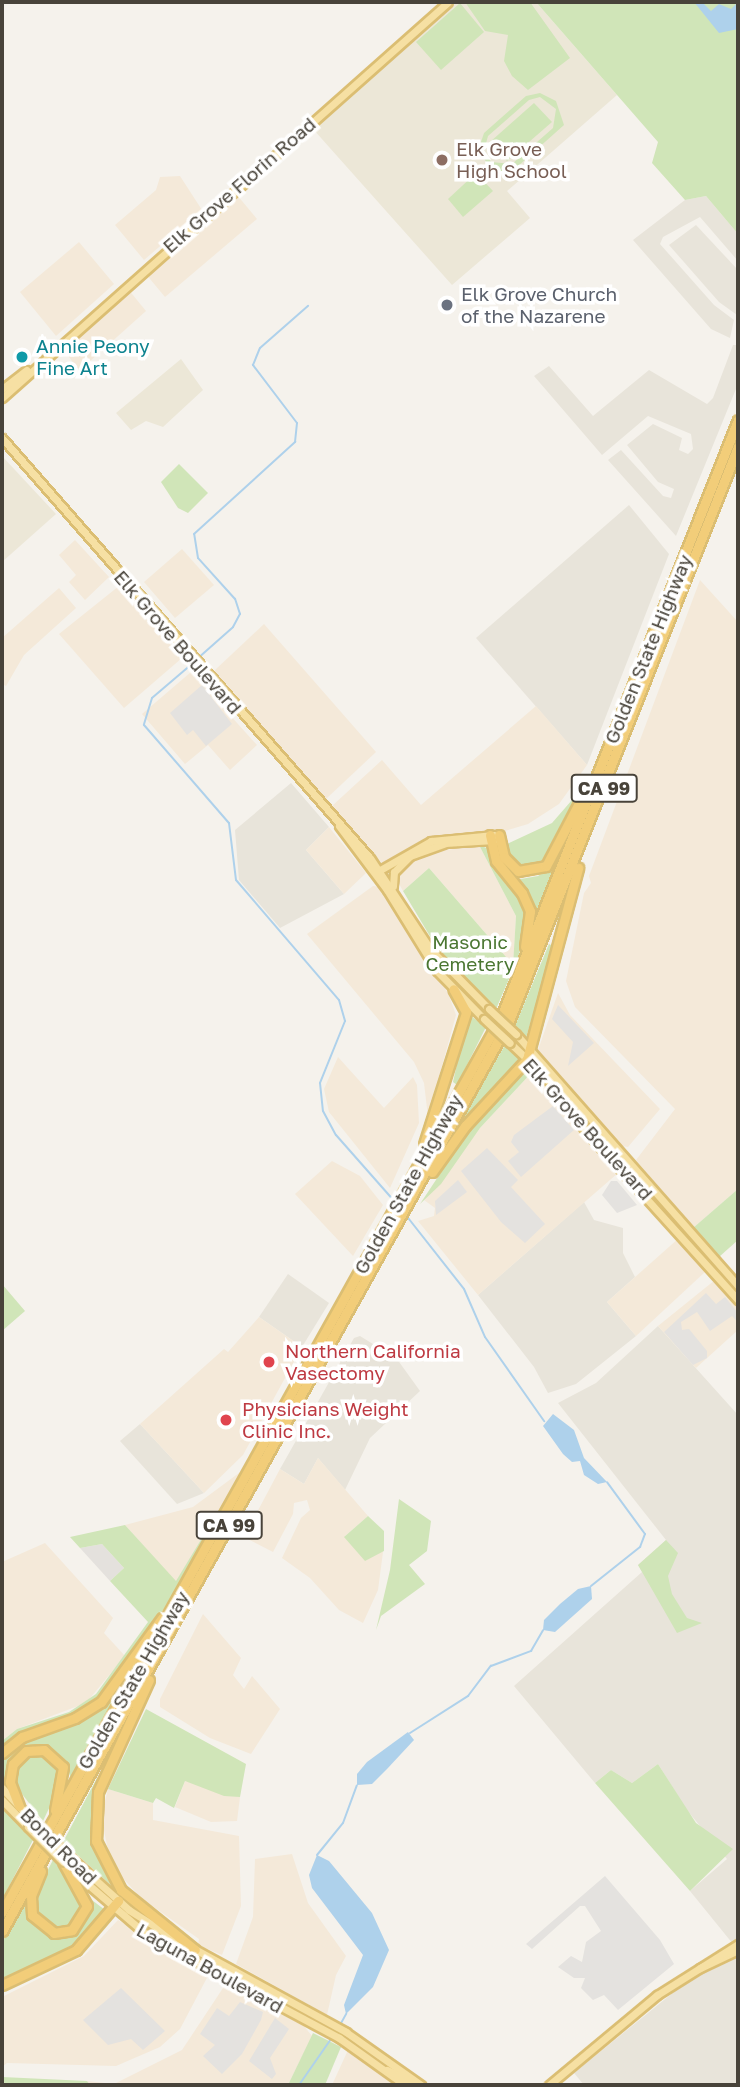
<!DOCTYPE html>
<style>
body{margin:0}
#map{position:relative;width:740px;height:2087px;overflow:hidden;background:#f5f2ec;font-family:"Golos Text",sans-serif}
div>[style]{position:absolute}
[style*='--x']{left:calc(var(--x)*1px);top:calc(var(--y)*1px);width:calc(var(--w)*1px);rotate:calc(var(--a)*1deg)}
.residential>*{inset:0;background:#e8e4da}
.commercial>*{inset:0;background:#f4e9d9}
.industrial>*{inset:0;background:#e4e1dd}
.education>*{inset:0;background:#ece7d7}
.green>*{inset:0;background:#d0e5b8}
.parking>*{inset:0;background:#e4e2df}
.water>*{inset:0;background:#aed1eb}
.stream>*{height:2px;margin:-1px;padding:0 1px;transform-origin:1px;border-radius:1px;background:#aed1eb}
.roads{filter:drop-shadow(2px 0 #dbbe73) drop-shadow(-2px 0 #dbbe73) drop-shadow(0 2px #dbbe73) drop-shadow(0 -2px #dbbe73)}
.major>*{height:7px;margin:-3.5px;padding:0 3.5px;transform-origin:3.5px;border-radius:3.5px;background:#f6e0a3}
.highway>*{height:9px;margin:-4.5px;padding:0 4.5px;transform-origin:4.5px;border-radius:4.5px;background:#f2cd79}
.bridges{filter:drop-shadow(2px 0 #dbbe73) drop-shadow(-2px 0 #dbbe73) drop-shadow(0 2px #dbbe73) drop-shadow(0 -2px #dbbe73)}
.major-bridge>*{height:7px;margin:-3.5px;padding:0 3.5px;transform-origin:3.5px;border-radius:3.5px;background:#f6e0a3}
.dots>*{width:19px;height:19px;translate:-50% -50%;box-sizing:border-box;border:4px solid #fff;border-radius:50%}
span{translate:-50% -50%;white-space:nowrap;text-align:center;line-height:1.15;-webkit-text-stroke:7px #fff;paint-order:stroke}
.shield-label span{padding:2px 5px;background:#fff;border:2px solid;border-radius:5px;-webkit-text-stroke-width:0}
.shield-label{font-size:18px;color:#48433a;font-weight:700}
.education-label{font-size:19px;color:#785e54}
.left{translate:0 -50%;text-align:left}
.street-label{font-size:19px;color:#48433a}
.worship-label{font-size:19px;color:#5b616d}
.culture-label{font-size:19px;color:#0d838f}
.park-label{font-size:19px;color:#4a7631}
.health-label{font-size:19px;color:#be3a42}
.frame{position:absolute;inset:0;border:4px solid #48433a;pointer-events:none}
</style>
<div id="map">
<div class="residential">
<i style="clip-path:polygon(706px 196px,738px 234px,738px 261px,700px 217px,663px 237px,660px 244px,714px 305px,734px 320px,730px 338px,711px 329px,633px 240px,685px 200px)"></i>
<i style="clip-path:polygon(696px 225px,738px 270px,737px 315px,719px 302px,669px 245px)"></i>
<i style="clip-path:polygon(733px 345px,738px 345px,738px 384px,676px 536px,608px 460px,621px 450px,663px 496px,671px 498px,674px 489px,658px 482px,627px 445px,653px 424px,682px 438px,679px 450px,688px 454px,693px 449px,691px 434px,648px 416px,602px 455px,534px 376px,549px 366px,593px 416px,649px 370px,707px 404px,713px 398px)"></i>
<i style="clip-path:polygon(629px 505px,669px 554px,587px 765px,476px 638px)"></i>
<i style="clip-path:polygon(291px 783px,329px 827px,306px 850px,344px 894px,280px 928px,239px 880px,235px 830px)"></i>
<i style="clip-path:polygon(584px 1202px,594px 1220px,623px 1228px,623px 1253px,635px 1277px,607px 1302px,636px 1336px,576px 1384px,548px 1393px,534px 1367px,478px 1295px)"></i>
<i style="clip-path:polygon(288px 1274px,329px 1303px,302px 1347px,259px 1317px)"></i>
<i style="clip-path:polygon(658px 1326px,738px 1415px,738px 2085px,584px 2085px,574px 2073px,733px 1944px,690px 1891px,727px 1859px,687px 1810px,658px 1764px,632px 1783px,611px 1770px,595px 1783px,514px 1686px,642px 1572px,638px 1565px,666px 1540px,558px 1403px,596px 1383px)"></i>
<i style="clip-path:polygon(360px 1336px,397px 1359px,420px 1391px,370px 1438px,345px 1490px,318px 1458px,304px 1484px,280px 1469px,354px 1338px)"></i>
<i style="clip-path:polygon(140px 1424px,204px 1493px,177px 1504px,120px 1441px)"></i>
</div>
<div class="commercial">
<i style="clip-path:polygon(180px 176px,202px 210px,144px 260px,115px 225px,156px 190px,160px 177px)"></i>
<i style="clip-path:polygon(237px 195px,257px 219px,165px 297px,145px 273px)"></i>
<i style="clip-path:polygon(79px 242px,114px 284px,56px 336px,20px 292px)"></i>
<i style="clip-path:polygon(128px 289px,146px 311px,79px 371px,62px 347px)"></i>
<i style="clip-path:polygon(75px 540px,109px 577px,85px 600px,69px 582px,76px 575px,59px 555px)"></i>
<i style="clip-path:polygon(182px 549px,214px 585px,175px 618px,144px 582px)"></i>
<i style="clip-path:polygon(700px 580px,738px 622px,738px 1189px,693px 1228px,636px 1160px,675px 1109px,575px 1007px,566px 981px,584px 893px,591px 883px,589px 876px)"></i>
<i style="clip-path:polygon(119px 586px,182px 658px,124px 708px,59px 634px)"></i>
<i style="clip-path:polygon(59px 588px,76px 608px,24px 655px,6px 686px,2px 684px,2px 638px)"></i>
<i style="clip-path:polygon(264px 624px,376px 752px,326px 799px,215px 676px,215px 670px)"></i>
<i style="clip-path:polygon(191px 672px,257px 745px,230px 770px,208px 745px,185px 764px,142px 714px)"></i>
<i style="clip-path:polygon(536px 706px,587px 765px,559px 804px,528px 824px,505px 831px,440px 836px,382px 863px,332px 806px,382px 760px,421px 805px)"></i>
<i style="clip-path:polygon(329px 827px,366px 873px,344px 894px,306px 850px)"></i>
<i style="clip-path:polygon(479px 845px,516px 916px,513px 965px,429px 868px,403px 891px,397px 880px,408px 863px,427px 853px)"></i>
<i style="clip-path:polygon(373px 886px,380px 887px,448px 993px,456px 1015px,428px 1117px,424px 1083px,414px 1062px,307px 934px)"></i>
<i style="clip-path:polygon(558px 993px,570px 1015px,660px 1109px,628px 1147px,622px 1146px,538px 1050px)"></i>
<i style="clip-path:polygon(338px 1057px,384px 1108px,413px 1077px,417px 1085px,419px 1123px,390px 1188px,329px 1112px,324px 1089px)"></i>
<i style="clip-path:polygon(534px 1070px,581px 1134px,618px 1173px,478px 1295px,418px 1221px,434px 1216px,435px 1208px,424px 1200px,480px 1128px)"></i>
<i style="clip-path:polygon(332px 1161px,360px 1176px,383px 1205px,353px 1256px,295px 1194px)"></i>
<i style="clip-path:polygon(679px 1238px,705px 1272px,636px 1336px,607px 1302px)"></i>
<i style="clip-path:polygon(715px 1280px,738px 1303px,738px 1330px,696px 1368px,658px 1326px)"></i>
<i style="clip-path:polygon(259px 1317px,302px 1347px,243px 1455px,204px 1493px,140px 1424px,224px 1349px,228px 1352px)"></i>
<i style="clip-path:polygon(318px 1458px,368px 1516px,345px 1536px,383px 1552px,378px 1590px,363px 1623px,339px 1610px,310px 1578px,282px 1558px,301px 1518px,310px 1510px,307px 1500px,294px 1503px,293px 1514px,273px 1552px,244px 1537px,280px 1469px,304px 1484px)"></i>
<i style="clip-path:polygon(243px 1470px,176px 1582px,125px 1525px,193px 1507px)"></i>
<i style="clip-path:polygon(45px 1543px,113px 1618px,104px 1633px,125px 1656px,86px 1703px,17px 1729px,2px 1741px,2px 1562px)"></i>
<i style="clip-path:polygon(203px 1614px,241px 1658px,233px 1675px,244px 1689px,252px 1676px,280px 1709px,251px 1754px,210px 1738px,160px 1707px,160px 1699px)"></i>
<i style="clip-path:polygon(185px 1781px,240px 1797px,237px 1821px,211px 1822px,175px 1807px)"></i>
<i style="clip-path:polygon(108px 1789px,153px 1803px,153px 1820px,239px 1836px,241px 1906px,222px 1955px,198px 1945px,199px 1939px,141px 1898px,120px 1875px,109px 1854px,101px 1817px)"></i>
<i style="clip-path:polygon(292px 1854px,308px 1903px,346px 1956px,336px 1975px,327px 2015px,236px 1964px,253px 1917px,255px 1859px)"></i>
<i style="clip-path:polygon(118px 1920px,209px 1974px,180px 2029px,160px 2047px,116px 2066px,7px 2063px,2px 2067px,2px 1997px,84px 1956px)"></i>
<i style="clip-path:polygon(225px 1985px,304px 2026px,312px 2036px,288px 2085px,90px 2085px,87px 2081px,114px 2084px,182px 2050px)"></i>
<i style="clip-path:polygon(348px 2050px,371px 2067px,398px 2085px,332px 2085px)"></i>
</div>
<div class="industrial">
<i style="clip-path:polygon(102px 1544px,124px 1568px,110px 1581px,80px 1548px)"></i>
</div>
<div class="education">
<i style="clip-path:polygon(456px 2px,536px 2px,617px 95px,507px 191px,530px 218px,452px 285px,313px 129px)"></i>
<i style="clip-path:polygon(181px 359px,203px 390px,163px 427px,146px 421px,131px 430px,116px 413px)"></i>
<i style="clip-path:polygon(2px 456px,56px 514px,2px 562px)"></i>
</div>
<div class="green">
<i style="clip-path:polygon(465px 2px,530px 2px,570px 58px,528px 90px,512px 76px,504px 61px,508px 35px,485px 31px)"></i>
<i style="clip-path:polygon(536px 2px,738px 2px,738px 234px,706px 196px,685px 200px,652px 163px,658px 142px)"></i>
<i style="clip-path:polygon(460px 3px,484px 32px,441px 70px,416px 42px)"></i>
<i style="clip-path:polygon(evenodd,540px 93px,556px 101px,564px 125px,508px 175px,488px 166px,479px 148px,484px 133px,526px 96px,540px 93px,540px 97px,556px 109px,553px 128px,512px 164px,491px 162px,484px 151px,488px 136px,529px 100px,540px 97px)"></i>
<i style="clip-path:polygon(534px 103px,552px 122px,507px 161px,490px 142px)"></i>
<i style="clip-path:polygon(476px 173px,493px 191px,463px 217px,448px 199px)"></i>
<i style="clip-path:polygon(179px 464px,208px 493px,188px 513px,178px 508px,161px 482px)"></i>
<i style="clip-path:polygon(585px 785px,548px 859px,536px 868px,518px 866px,509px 859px,507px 844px,552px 823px)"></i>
<i style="clip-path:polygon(479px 845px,489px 849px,493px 863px,517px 892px,526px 913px,519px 956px,496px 1009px,443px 958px,403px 891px,429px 868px,513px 965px,516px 916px)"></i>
<i style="clip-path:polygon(553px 866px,557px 868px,538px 915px,534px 915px,529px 897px,515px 880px,538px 876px)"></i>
<i style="clip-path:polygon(549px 944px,553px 946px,526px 1038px,515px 1026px)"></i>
<i style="clip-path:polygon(468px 1014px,486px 1027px,457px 1085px,453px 1082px)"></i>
<i style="clip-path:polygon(505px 1045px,519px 1059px,467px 1119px,463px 1117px)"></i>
<i style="clip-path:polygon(527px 1069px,534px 1070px,480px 1128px,441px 1184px,420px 1204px,471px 1127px)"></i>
<i style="clip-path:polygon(738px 1189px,738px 1240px,719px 1257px,693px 1228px)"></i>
<i style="clip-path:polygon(2px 1284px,25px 1311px,2px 1331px)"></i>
<i style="clip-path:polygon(243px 1470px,172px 1597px,107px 1691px,80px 1713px,2px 1749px,2px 1741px,17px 1729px,69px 1712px,96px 1694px,148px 1622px,110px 1581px,124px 1568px,102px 1544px,80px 1548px,70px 1537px,125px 1525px,176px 1581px)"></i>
<i style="clip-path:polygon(399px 1499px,431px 1521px,427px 1551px,409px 1565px,425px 1584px,381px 1616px,376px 1630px,390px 1570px)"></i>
<i style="clip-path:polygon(368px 1516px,384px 1531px,384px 1551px,365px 1561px,344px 1537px)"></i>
<i style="clip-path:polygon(666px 1540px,678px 1553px,668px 1576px,672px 1594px,687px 1618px,702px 1623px,677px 1633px,638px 1565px)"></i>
<i style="clip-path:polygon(117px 1687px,121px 1689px,71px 1778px,63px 1760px,47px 1748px,22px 1751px,8px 1788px,2px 1782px,2px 1759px,10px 1751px,110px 1696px)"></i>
<i style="clip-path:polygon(146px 1709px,246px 1764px,240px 1797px,224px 1796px,185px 1781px,174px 1808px,156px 1798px,153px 1803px,108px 1789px)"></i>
<i style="clip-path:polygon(32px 1753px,49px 1757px,60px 1768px,60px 1785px,43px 1821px,15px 1785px,17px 1763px)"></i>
<i style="clip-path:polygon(658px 1764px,696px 1823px,733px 1849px,690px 1891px,595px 1783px,611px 1770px,632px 1783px)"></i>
<i style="clip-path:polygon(97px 1778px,100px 1780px,92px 1824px,99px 1858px,115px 1887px,143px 1914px,63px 1842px)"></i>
<i style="clip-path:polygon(2px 1805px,34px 1838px,2px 1900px,3px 1866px)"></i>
<i style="clip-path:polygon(54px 1858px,83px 1902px,76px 1924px,55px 1931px,34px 1910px,35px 1895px)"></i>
<i style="clip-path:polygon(88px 1897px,105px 1910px,77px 1944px,2px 1981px,2px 1943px,24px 1904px,38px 1929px,60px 1937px,76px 1932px,86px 1920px)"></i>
<i style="clip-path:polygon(313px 2033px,341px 2047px,325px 2085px,288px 2085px)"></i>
<i style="clip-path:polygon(2px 2077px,87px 2081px,90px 2085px,2px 2085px)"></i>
</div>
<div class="parking">
<i style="clip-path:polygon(202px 685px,232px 724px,206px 746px,193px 730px,187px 735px,170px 713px)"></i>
<i style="clip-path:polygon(558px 1005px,594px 1043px,568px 1066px,573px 1042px,552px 1019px)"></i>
<i style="clip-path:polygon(553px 1106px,574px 1130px,521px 1177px,508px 1161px,519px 1152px,511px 1142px,514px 1135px)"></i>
<i style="clip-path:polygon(487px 1148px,518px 1180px,511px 1187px,545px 1224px,525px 1243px,501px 1222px,461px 1171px)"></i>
<i style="clip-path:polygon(458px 1180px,467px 1192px,436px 1215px,435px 1201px)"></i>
<i style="clip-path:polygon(611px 1181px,617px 1181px,637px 1205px,617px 1213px,602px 1195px)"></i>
<i style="clip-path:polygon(706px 1293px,716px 1304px,725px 1297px,738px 1313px,738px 1322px,732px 1316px,710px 1331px,697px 1312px,681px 1322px,682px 1330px,689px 1329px,707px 1351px,707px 1358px,693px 1365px,664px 1332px)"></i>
<i style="clip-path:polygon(605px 1876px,660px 1940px,674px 1964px,618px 2010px,604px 1995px,593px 2000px,581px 1988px,585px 1978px,574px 1978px,558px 1967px,571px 1956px,582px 1962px,586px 1942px,601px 1931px,585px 1906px,580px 1906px,532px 1949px,526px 1944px)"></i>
<i style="clip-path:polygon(121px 1988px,165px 2031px,143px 2050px,131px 2039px,108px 2045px,83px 2020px)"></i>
<i style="clip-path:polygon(240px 2002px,263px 2012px,261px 2020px,242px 2054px,222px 2074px,203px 2056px,215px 2045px,200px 2034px,217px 2008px,229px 2016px)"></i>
<i style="clip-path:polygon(275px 2018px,289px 2029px,270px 2058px,276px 2074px,272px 2079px,249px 2061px)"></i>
</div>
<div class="water">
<i style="clip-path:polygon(694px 2px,702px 2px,711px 11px,719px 4px,731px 9px,738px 2px,738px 29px,719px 33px)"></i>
<i style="clip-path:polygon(553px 1414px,574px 1430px,584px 1458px,607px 1482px,598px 1484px,584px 1475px,580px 1461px,572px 1462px,563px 1454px,543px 1426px)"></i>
<i style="clip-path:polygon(591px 1586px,592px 1599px,555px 1632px,543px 1630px,544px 1620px,560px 1604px,578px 1589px)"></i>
<i style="clip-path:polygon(408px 1732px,414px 1740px,387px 1769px,372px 1784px,357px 1785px,357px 1774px,367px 1762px)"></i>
<i style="clip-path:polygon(317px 1855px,329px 1861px,372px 1913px,389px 1950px,373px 1987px,346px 2014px,344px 2005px,363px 1955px,312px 1888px,309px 1875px)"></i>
</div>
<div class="stream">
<i style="--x:197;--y:659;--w:48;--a:-41.6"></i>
<i style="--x:233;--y:627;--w:15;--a:-62"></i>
<i style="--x:240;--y:614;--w:16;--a:-108"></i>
<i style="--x:235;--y:599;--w:55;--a:-132.1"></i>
<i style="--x:198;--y:558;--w:24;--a:-99"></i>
<i style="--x:194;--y:534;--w:137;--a:-42.3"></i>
<i style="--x:295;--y:442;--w:19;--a:-84"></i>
<i style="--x:297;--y:423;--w:73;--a:-127.2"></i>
<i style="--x:253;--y:365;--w:18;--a:-68"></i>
<i style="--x:260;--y:348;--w:64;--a:-41.2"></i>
<i style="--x:193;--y:663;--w:54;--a:139.5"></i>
<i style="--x:152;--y:698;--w:28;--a:107"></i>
<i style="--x:144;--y:725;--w:130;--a:49.1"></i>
<i style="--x:229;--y:823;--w:57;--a:83"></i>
<i style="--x:236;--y:880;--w:158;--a:49.4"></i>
<i style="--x:339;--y:1000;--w:22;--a:74"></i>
<i style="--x:345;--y:1021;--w:67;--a:112"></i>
<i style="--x:320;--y:1083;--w:28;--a:84"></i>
<i style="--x:323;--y:1111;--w:27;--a:62"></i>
<i style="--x:336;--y:1135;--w:89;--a:48.6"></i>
<i style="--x:405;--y:1214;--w:95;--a:51.8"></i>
<i style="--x:464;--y:1289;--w:52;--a:66.4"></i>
<i style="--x:485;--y:1337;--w:103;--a:54.9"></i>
<i style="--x:591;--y:1586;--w:63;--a:-38.5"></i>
<i style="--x:640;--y:1547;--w:14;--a:-69"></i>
<i style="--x:645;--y:1534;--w:64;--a:-126.2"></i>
<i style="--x:410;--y:1733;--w:69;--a:-32.5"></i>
<i style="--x:468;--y:1696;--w:38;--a:-53"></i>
<i style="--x:491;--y:1666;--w:43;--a:-20.6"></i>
<i style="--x:531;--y:1651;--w:24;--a:-60"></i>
<i style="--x:317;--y:1855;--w:41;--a:-50.9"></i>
<i style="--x:343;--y:1823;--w:40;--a:-69.8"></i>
<i style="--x:340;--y:2025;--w:13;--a:-61"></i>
<i style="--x:299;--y:2085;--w:60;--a:-55.2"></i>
</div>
<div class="roads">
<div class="major">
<i style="--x:2;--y:389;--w:31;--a:-38"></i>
<i style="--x:2;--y:398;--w:596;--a:-41.6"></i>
<i style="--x:2;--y:438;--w:558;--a:48.78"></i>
<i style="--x:370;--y:858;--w:110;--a:56.5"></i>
<i style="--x:431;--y:950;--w:83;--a:45.5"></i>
<i style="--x:339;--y:826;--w:80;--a:53.1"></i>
<i style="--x:387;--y:890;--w:95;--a:58.3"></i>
<i style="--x:437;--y:971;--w:67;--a:45.6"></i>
<i style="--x:410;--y:856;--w:37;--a:-20"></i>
<i style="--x:445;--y:843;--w:49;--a:-3.5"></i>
<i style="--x:380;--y:870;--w:59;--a:-29.6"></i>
<i style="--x:431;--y:841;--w:63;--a:-5.4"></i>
<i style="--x:393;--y:886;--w:14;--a:-86"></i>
<i style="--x:394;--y:872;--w:23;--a:-45"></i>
<i style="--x:516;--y:1034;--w:336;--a:48.6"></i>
<i style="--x:510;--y:1043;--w:47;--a:43.3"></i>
<i style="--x:544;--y:1075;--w:74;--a:53.3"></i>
<i style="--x:588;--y:1134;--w:224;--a:47.9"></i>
<i style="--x:2;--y:1788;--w:45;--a:46.8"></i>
<i style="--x:2;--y:1800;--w:37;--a:46"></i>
<i style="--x:68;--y:1855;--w:82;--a:42"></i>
<i style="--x:129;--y:1910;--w:60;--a:32.1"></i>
<i style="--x:69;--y:1868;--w:103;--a:40.7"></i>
<i style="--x:147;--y:1935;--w:218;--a:28.2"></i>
<i style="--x:339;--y:2038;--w:81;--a:35.5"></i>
<i style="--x:191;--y:1947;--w:177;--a:28.7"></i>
<i style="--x:346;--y:2032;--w:92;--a:35.2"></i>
<i style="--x:700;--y:1968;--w:42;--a:-25.3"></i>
<i style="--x:387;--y:2070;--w:29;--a:25"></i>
<i style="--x:549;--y:2085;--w:141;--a:-39.8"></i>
<i style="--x:657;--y:1995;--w:96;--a:-32.2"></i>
</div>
<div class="highway">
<i style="--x:490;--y:835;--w:27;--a:77"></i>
<i style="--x:496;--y:861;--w:41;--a:50.9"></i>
<i style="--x:522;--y:893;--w:20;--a:66"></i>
<i style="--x:530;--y:911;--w:36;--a:98"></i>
<i style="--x:499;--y:835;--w:23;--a:77"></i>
<i style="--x:504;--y:857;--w:20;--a:45"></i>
<i style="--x:518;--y:871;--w:28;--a:-10"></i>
<i style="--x:546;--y:866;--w:93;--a:-62.3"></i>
<i style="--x:424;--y:1144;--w:139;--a:-72.3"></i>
<i style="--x:466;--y:1012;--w:26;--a:-119"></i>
<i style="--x:432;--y:1172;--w:57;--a:-54.3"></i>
<i style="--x:465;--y:1126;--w:91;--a:-47.2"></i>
<i style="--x:527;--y:1059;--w:198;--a:-75"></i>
<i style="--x:149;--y:1680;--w:123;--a:114.5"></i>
<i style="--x:98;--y:1792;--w:49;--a:92.3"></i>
<i style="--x:96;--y:1841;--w:55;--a:63"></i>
<i style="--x:121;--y:1890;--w:95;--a:39"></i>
<i style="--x:2;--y:1753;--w:26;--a:-39"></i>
<i style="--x:22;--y:1737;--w:56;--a:-19.7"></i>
<i style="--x:75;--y:1718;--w:31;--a:-32"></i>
<i style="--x:101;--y:1702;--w:104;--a:-54"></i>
<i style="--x:19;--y:1806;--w:26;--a:-111"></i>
<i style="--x:10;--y:1782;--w:18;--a:-81"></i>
<i style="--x:13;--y:1764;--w:18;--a:-45"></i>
<i style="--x:26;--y:1751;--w:18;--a:-3"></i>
<i style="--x:44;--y:1750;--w:25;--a:42"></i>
<i style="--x:63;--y:1767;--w:44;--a:100.5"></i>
<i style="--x:41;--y:1871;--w:27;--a:112"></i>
<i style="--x:31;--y:1896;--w:19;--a:87"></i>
<i style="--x:32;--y:1915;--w:28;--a:39"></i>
<i style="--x:54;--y:1933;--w:18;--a:-9"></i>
<i style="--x:72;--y:1930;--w:28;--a:-58"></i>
<i style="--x:87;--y:1906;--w:50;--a:-118.6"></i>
<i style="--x:2;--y:1912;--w:1025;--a:-60.86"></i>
<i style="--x:501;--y:1017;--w:642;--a:-68.35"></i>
<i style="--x:2;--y:1931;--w:1039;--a:-60.87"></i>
<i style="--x:508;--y:1023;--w:620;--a:-68.23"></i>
<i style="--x:2;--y:1985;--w:82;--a:-25.3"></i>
<i style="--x:76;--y:1950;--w:65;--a:-49.4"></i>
</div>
</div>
<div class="bridges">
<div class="major-bridge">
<i style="--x:489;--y:1009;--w:37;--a:43"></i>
<i style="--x:484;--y:1019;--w:35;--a:43"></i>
<i style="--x:33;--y:1821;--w:49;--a:44.2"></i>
<i style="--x:28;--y:1827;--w:49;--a:45"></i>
</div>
</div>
<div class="dots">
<i style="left:442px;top:160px;background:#8d6e63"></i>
<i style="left:447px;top:305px;background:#6b7280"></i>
<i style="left:22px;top:357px;background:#0f9aa8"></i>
<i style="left:269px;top:1362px;background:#e0444e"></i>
<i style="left:226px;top:1420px;background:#e0444e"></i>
</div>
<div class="shield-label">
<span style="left:604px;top:788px">CA 99</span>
<span style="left:229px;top:1525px">CA 99</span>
</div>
<div class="education-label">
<span class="left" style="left:456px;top:160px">Elk Grove<br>High School</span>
</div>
<div class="street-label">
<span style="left:239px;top:185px;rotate:-41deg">Elk Grove Florin Road</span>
<span style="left:178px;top:642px;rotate:49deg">Elk Grove Boulevard</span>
<span style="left:648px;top:649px;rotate:-68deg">Golden State Highway</span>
<span style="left:588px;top:1129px;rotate:48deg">Elk Grove Boulevard</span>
<span style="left:408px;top:1184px;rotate:-61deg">Golden State Highway</span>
<span style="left:133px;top:1680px;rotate:-60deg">Golden State Highway</span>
<span style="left:59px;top:1846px;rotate:45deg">Bond Road</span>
<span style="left:210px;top:1968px;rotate:29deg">Laguna Boulevard</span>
</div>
<div class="worship-label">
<span class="left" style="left:461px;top:305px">Elk Grove Church<br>of the Nazarene</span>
</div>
<div class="culture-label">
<span class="left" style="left:36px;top:357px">Annie Peony<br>Fine Art</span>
</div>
<div class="park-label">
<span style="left:470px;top:953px">Masonic<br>Cemetery</span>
</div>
<div class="health-label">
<span class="left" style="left:285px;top:1362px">Northern California<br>Vasectomy</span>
<span class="left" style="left:242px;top:1420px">Physicians Weight<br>Clinic Inc.</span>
</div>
<div class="frame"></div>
</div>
